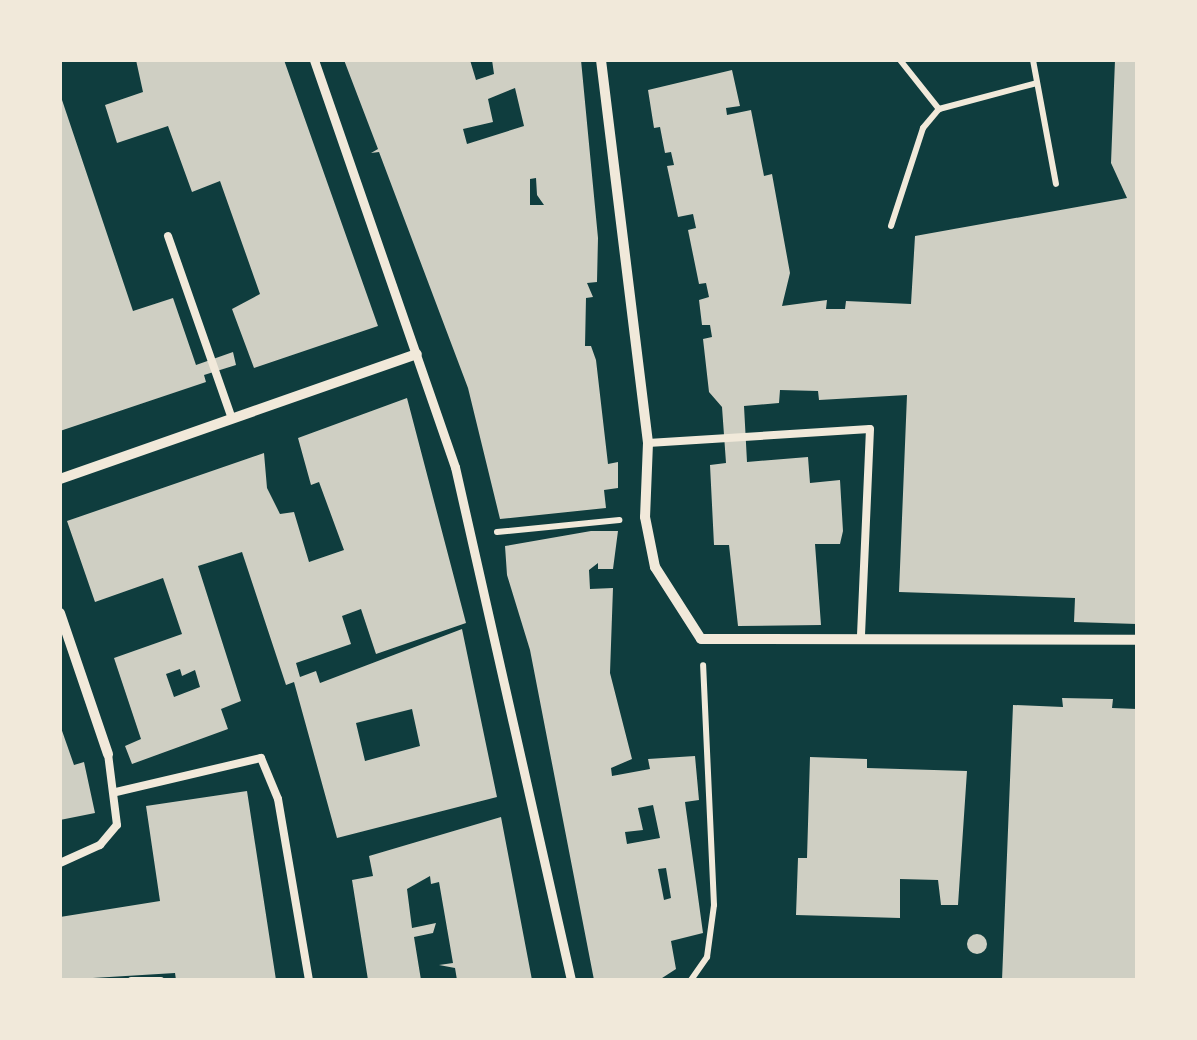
<!DOCTYPE html>
<style>
body{margin:0}
#map{position:relative;width:1197px;height:1040px;overflow:hidden;background:#0f3d3e;font-family:"Noto Sans",sans-serif}
div>[style]{position:absolute}
[style*='--x']{left:calc(var(--x)*1px);top:calc(var(--y)*1px);width:calc(var(--w)*1px);rotate:calc(var(--a)*1deg)}
.building>*{inset:0;background:#cfcfc3}
.round{border-radius:50%}
.path>*{height:6px;margin:-3px;padding:0 3px;transform-origin:3px;border-radius:3px;background:#f1e9da}
.service>*{height:8px;margin:-4px;padding:0 4px;transform-origin:4px;border-radius:4px;background:#f1e9da}
.pedestrian>*{height:9px;margin:-4.5px;padding:0 4.5px;transform-origin:4.5px;border-radius:4.5px;background:#f1e9da}
.minor>*{height:10px;margin:-5px;padding:0 5px;transform-origin:5px;border-radius:5px;background:#f1e9da}
span{translate:-50% -50%;white-space:nowrap;text-align:center;line-height:1.15;-webkit-text-stroke:10px #f1e9da;paint-order:stroke}
.frame{position:absolute;inset:0;border:62px solid #f1e9da;pointer-events:none}
</style>
<div id="map">
<div class="building">
<i style="clip-path:polygon(136px 60px,284px 60px,378px 326px,254px 368px,232px 309px,260px 294px,220px 181px,192px 192px,168px 126px,117px 143px,105px 105px,143px 92px)"></i>
<i style="clip-path:polygon(evenodd,344px 60px,470px 60px,476px 80px,494px 74px,492px 60px,581px 60px,598px 238px,597px 282px,587px 283px,593px 297px,586px 298px,585px 346px,591px 346px,596px 360px,608px 464px,618px 462px,618px 488px,604px 490px,606px 508px,500px 519px,468px 388px,379px 152px,371px 153px,378px 149px,344px 60px,515px 88px,524px 126px,467px 144px,463px 129px,493px 122px,488px 99px,515px 88px,344px 60px,536px 178px,537px 195px,544px 205px,530px 205px,530px 179px,536px 178px)"></i>
<i style="clip-path:polygon(1115px 60px,1137px 60px,1137px 624px,1074px 622px,1075px 598px,899px 592px,907px 395px,819px 400px,818px 391px,780px 390px,779px 403px,744px 406px,747px 462px,808px 457px,810px 483px,840px 480px,843px 531px,840px 544px,815px 544px,821px 625px,738px 626px,729px 545px,714px 545px,710px 465px,726px 463px,722px 407px,709px 392px,703px 339px,712px 337px,710px 325px,702px 325px,699px 300px,709px 297px,706px 283px,699px 284px,688px 230px,696px 228px,693px 214px,678px 217px,667px 166px,674px 165px,671px 152px,665px 153px,660px 127px,654px 128px,648px 90px,732px 70px,740px 106px,726px 108px,727px 115px,751px 110px,764px 176px,772px 174px,790px 273px,782px 306px,827px 300px,826px 309px,845px 309px,846px 301px,911px 304px,915px 236px,1127px 198px,1111px 163px)"></i>
<i style="clip-path:polygon(60px 94px,133px 311px,173px 298px,196px 365px,233px 352px,236px 365px,204px 375px,206px 382px,60px 431px)"></i>
<i style="clip-path:polygon(evenodd,407px 398px,466px 623px,376px 654px,361px 609px,342px 616px,351px 644px,296px 663px,300px 677px,316px 671px,320px 683px,462px 629px,497px 797px,337px 838px,294px 682px,286px 685px,242px 552px,198px 566px,241px 701px,221px 709px,228px 729px,132px 764px,125px 746px,141px 739px,114px 658px,182px 634px,163px 578px,95px 602px,67px 521px,264px 453px,267px 488px,280px 514px,294px 512px,309px 562px,344px 550px,319px 482px,311px 485px,298px 438px,407px 398px,180px 669px,182px 676px,195px 670px,200px 687px,174px 697px,166px 674px,180px 669px,407px 398px,412px 709px,420px 746px,365px 761px,356px 723px,412px 709px)"></i>
<i style="clip-path:polygon(evenodd,591px 531px,618px 531px,613px 569px,598px 569px,598px 563px,589px 570px,590px 589px,613px 588px,610px 673px,632px 759px,611px 768px,612px 776px,650px 769px,648px 759px,695px 756px,699px 800px,685px 802px,703px 933px,671px 941px,676px 969px,659px 980px,594px 980px,530px 650px,507px 575px,505px 546px,591px 531px,653px 805px,660px 838px,627px 844px,625px 832px,643px 830px,638px 808px,653px 805px,591px 531px,666px 868px,671px 898px,664px 900px,658px 869px,666px 868px)"></i>
<i style="clip-path:polygon(1062px 698px,1113px 699px,1112px 708px,1137px 709px,1137px 980px,1002px 980px,1013px 705px,1063px 707px)"></i>
<i style="clip-path:polygon(60px 725px,74px 765px,84px 762px,95px 813px,60px 820px)"></i>
<i style="clip-path:polygon(810px 757px,867px 759px,867px 768px,967px 771px,958px 905px,941px 905px,938px 880px,900px 879px,900px 918px,796px 915px,798px 858px,807px 858px)"></i>
<i style="clip-path:polygon(247px 791px,276px 980px,176px 980px,175px 973px,60px 980px,60px 917px,160px 901px,146px 806px)"></i>
<i style="clip-path:polygon(501px 817px,532px 980px,457px 980px,455px 968px,439px 965px,453px 963px,439px 882px,431px 884px,430px 876px,407px 889px,412px 928px,436px 923px,433px 933px,414px 937px,421px 980px,368px 980px,352px 880px,373px 876px,369px 856px)"></i>
<i class="round" style="left:967px;top:934px;width:20px;height:20px"></i>
</div>
<div class="path">
<i style="--x:900;--y:60;--w:63;--a:51.5"></i>
<i style="--x:1033;--y:60;--w:126;--a:79.5"></i>
<i style="--x:891;--y:226;--w:103;--a:-71.9"></i>
<i style="--x:923;--y:128;--w:25;--a:-50"></i>
<i style="--x:939;--y:109;--w:101;--a:-14.9"></i>
<i style="--x:497;--y:532;--w:123;--a:-5.6"></i>
<i style="--x:131;--y:980;--w:30;--a:0"></i>
<i style="--x:691;--y:980;--w:28;--a:-55"></i>
<i style="--x:707;--y:957;--w:52;--a:-82.3"></i>
<i style="--x:714;--y:905;--w:240;--a:-92.6"></i>
</div>
<div class="service">
<i style="--x:168;--y:236;--w:194;--a:70.7"></i>
<i style="--x:648;--y:443;--w:222;--a:-3.6"></i>
<i style="--x:870;--y:429;--w:208;--a:92.5"></i>
<i style="--x:116;--y:792;--w:149;--a:-13.2"></i>
<i style="--x:261;--y:758;--w:44;--a:67.5"></i>
<i style="--x:278;--y:799;--w:184;--a:80.3"></i>
<i style="--x:60;--y:863;--w:44;--a:-24.2"></i>
<i style="--x:100;--y:845;--w:26;--a:-50"></i>
<i style="--x:117;--y:825;--w:72;--a:-97.2"></i>
</div>
<div class="pedestrian">
<i style="--x:314;--y:60;--w:431;--a:70.9"></i>
<i style="--x:455;--y:467;--w:526;--a:77.26"></i>
</div>
<div class="minor">
<i style="--x:601;--y:60;--w:386;--a:83"></i>
<i style="--x:648;--y:443;--w:74;--a:92.3"></i>
<i style="--x:645;--y:517;--w:51;--a:78.7"></i>
<i style="--x:655;--y:567;--w:85;--a:57.4"></i>
<i style="--x:701;--y:639;--w:436;--a:0.1"></i>
<i style="--x:60;--y:479;--w:378;--a:-19.3"></i>
<i style="--x:60;--y:613;--w:149;--a:71.2"></i>
</div>
<div class="frame"></div>
</div>
